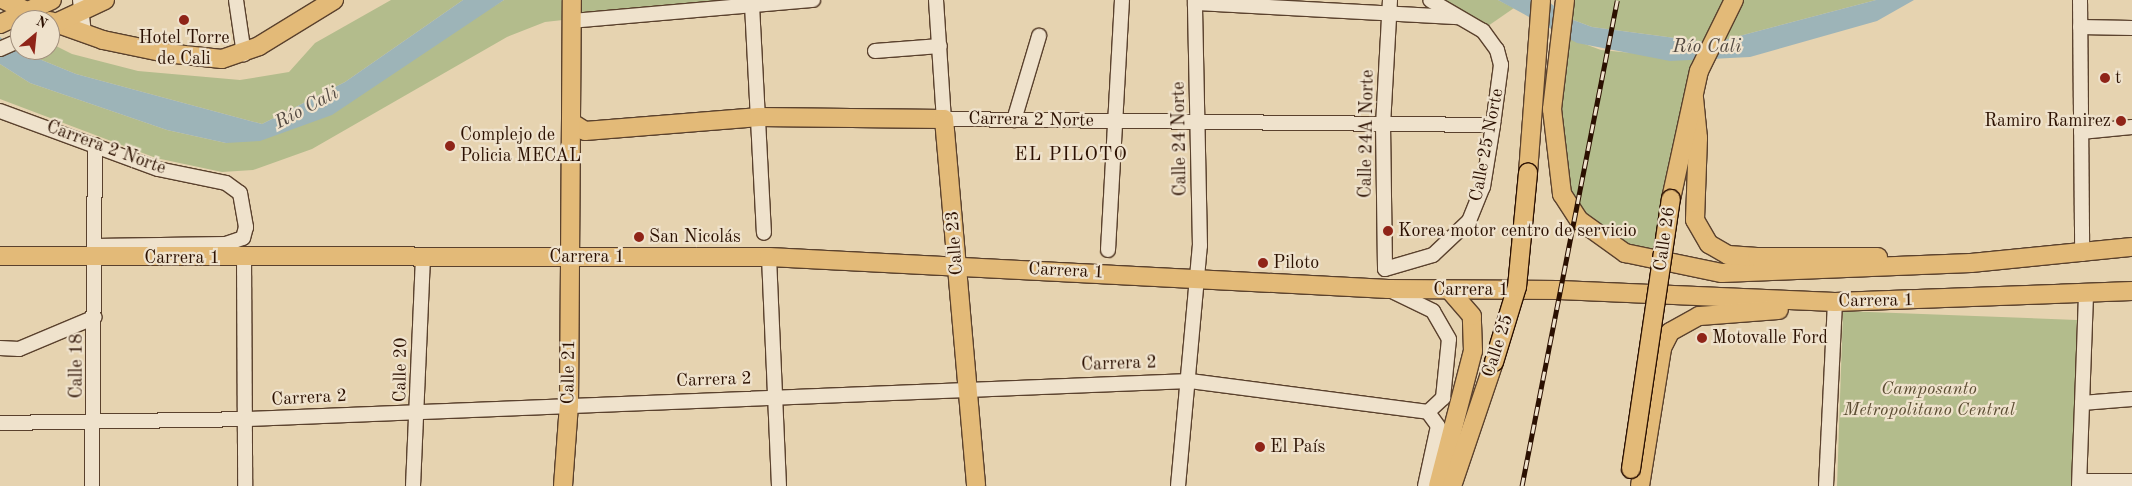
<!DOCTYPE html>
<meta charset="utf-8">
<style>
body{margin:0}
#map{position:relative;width:2132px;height:486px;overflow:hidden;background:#e6d3b0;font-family:"Old Standard TT",serif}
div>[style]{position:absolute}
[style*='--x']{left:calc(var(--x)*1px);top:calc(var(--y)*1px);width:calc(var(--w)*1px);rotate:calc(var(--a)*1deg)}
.green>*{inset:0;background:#b3bc8c}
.water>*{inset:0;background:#9db4b8}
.roads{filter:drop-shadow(1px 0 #5a412d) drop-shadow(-1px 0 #5a412d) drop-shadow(0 1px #5a412d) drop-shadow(0 -1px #5a412d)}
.minor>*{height:14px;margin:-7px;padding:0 7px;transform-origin:7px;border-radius:7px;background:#efe2cc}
.major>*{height:18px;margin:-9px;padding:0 9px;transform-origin:9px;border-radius:9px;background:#e3ba78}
.rail>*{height:5px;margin-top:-2.5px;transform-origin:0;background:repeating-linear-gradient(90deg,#efe2cc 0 9px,#2b1001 0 18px);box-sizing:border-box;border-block:1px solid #2b1001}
.bridges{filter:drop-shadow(1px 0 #2b1001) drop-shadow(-1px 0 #2b1001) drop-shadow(0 1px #2b1001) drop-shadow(0 -1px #2b1001)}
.major-bridge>*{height:18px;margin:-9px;padding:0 9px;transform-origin:9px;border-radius:9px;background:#e3ba78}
.dots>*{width:14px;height:14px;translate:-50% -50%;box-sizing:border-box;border:2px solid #efe2cc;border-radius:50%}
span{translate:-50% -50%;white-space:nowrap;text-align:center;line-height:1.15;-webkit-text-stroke:4.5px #efe2cc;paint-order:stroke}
.poi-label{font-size:18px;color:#2b1001}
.left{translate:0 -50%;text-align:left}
.right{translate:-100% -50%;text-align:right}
.street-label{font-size:18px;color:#2b1001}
.park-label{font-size:18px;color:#5b4c32;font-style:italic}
.water-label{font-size:19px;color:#534941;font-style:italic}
.neighbourhood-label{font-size:19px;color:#2b1001;letter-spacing:1px}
.north{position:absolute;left:10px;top:10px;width:50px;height:50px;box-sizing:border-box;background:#efe2cc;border:1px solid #a18e7b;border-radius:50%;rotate:28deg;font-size:14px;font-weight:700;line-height:20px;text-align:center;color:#2b1001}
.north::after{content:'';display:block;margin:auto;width:18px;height:22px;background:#8f2418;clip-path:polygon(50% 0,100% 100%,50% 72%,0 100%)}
</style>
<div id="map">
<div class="green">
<i style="clip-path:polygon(391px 0,463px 0,345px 82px,262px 124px,76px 74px,17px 50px,50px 50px,50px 43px,72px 54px,138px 71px,240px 80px,289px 72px,315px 43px)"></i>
<i style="clip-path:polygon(504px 0,743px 0,545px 22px,507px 37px,312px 149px,253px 170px,222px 172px,156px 158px,0 99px,0 64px,30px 83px,167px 130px,226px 143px,422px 50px)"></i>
<i style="clip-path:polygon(1442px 0,1498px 0,1514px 8px,1488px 26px)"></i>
<i style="clip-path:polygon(1570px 0,1876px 0,1713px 43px,1592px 27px,1568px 18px)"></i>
<i style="clip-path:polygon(1563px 36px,1601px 50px,1704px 60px,1661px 261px,1579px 220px,1557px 169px)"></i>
<i style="clip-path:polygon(1843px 311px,2077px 320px,2072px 486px,1837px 486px)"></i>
</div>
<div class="water">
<i style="clip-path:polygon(463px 0,504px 0,332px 115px,260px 141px,226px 143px,167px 130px,30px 83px,0 64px,0 37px,17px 50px,76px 74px,262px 124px,345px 82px)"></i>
<i style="clip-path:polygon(1498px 0,1547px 0,1568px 18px,1592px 27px,1713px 43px,1876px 0,1914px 0,1877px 21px,1750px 57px,1670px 61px,1577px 43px)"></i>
</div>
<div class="roads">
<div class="minor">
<i style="--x:80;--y:0;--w:34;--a:83"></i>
<i style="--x:236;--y:0;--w:55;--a:81.6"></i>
<i style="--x:936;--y:0;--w:119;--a:86.2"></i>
<i style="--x:944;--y:119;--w:549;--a:0.63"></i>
<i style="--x:1390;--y:0;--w:124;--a:93.2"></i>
<i style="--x:1383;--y:124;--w:145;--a:89.2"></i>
<i style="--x:1385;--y:269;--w:50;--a:-16.3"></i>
<i style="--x:1433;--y:255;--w:50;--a:-43.4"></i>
<i style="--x:1469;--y:221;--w:37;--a:-68"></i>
<i style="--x:1483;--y:187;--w:63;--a:-80.8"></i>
<i style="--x:1493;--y:125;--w:61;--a:-82.4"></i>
<i style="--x:1501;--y:65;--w:16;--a:-105"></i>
<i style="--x:1497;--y:50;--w:24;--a:-126"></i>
<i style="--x:1483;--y:31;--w:61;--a:-149.7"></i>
<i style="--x:2080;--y:0;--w:254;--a:89.5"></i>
<i style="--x:1195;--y:3;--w:262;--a:3.1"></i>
<i style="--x:752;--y:5;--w:228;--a:87"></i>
<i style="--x:571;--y:21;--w:243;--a:-5"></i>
<i style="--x:2080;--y:27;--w:52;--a:1.1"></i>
<i style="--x:0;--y:49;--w:22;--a:-24"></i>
<i style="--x:875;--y:51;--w:65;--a:-4.4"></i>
<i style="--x:0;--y:111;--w:168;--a:20.2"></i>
<i style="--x:158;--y:169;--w:69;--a:11.6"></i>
<i style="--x:226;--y:183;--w:17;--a:36"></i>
<i style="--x:240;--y:193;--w:35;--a:80"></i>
<i style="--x:246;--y:227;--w:11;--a:105"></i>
<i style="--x:243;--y:238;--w:18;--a:161"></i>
<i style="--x:226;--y:244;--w:131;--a:179.1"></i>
<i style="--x:1014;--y:120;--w:88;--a:-73.4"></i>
<i style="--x:2081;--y:132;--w:51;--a:-5.6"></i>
<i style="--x:1108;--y:250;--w:250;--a:-86.8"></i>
<i style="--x:244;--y:257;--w:229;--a:89.7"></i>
<i style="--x:769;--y:257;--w:229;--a:87.5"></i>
<i style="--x:0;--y:348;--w:19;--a:3"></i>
<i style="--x:19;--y:349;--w:82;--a:-22.8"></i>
<i style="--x:2082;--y:403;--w:50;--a:-4.6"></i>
<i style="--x:0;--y:423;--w:248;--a:-0.9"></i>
<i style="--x:248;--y:419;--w:943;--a:-2.31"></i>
<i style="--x:1190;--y:381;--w:240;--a:7.4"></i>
<i style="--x:1428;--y:412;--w:21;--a:-43"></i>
<i style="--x:1443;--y:398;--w:59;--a:-84.2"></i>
<i style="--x:1449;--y:339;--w:32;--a:-120"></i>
<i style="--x:1433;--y:311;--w:46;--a:-154"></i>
<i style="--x:2080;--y:481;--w:52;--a:0"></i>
<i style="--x:92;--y:486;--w:341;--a:-89.5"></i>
<i style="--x:413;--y:486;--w:231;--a:-87.5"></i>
<i style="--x:1178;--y:486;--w:241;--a:-84.8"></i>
<i style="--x:1200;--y:246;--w:246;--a:-91.2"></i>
<i style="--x:1425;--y:486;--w:61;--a:-77.8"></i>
<i style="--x:1438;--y:426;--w:17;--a:-126"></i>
<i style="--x:1826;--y:486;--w:184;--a:-87.2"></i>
<i style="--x:2079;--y:486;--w:190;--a:-87.9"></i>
</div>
<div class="major">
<i style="--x:4;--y:0;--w:34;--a:26"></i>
<i style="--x:1565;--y:0;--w:110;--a:96.8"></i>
<i style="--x:1552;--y:109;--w:86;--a:83.3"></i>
<i style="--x:1562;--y:194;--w:31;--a:57"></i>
<i style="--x:1579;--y:220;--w:57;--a:35.7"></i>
<i style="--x:1625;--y:253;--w:99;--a:11.7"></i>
<i style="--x:1722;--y:273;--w:249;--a:-2.3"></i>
<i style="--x:1971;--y:263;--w:162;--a:-5.7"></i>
<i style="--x:50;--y:21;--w:56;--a:19.7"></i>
<i style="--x:103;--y:40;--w:64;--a:11.7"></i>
<i style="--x:166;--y:53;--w:56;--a:6.1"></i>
<i style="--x:222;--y:59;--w:39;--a:-19"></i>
<i style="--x:259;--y:46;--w:88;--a:-31.5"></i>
<i style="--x:56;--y:23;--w:54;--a:-25.1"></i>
<i style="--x:0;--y:24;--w:57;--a:-24.8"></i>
<i style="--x:1694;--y:98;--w:40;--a:84.3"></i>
<i style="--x:1698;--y:138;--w:82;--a:92.1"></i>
<i style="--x:1695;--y:220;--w:28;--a:60"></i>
<i style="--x:1709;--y:244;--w:22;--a:30"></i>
<i style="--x:1728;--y:255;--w:29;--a:4"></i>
<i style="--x:1757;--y:257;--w:121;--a:0"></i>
<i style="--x:572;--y:123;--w:15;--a:32"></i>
<i style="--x:585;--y:131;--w:175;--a:-4.6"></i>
<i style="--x:759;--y:117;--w:185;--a:0.6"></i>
<i style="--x:944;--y:119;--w:368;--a:85"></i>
<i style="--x:1528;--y:173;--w:173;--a:-85.7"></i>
<i style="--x:1671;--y:199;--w:131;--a:-77.7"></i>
<i style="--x:1699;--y:71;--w:79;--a:-63.8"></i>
<i style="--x:0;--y:256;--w:769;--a:0.07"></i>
<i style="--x:769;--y:257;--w:620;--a:2.96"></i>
<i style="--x:1388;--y:289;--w:171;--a:0.3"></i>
<i style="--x:1559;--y:290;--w:276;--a:2.5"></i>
<i style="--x:1835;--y:302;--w:297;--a:-2.1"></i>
<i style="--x:563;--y:486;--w:81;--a:-85.8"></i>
<i style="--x:569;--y:405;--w:405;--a:-89.6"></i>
<i style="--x:1438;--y:486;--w:139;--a:-75.5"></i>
<i style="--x:1473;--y:351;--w:35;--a:-92"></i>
<i style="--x:1472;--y:316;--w:33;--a:-131"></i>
<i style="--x:1452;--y:486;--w:131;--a:-71.3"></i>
<i style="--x:1640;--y:486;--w:140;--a:-80.9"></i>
<i style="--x:1662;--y:348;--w:18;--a:-63"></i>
<i style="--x:1670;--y:332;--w:33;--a:-29"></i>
<i style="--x:1699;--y:316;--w:80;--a:-4.3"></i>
</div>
</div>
<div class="rail">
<i style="--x:1522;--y:486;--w:495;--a:-78.9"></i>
</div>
<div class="bridges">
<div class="major-bridge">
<i style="--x:1494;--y:362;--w:78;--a:-73"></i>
<i style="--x:1517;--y:287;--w:115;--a:-84.5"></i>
<i style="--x:1631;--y:469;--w:273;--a:-81.6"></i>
</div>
</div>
<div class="dots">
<i style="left:184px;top:20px;background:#8f2418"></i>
<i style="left:2105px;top:78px;background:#8f2418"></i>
<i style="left:2121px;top:121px;background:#8f2418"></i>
<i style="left:450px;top:146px;background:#8f2418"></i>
<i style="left:1388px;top:231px;background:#8f2418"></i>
<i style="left:639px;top:237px;background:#8f2418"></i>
<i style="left:1263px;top:263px;background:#8f2418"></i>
<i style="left:1702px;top:338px;background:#8f2418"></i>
<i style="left:1260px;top:447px;background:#8f2418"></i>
</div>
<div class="poi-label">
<span style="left:184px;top:49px">Hotel Torre<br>de Cali</span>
<span class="left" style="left:2115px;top:78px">t</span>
<span class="right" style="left:2111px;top:121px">Ramiro Ramirez</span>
<span class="left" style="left:460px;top:146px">Complejo de<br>Policia MECAL</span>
<span class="left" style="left:1398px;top:231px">Korea motor centro de servicio</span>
<span class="left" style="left:649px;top:237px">San Nicolás</span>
<span class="left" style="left:1273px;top:263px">Piloto</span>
<span class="left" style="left:1712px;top:338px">Motovalle Ford</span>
<span class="left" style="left:1270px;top:447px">El País</span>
</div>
<div class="street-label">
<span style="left:1031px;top:120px;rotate:1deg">Carrera 2 Norte</span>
<span style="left:1367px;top:134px;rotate:-89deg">Calle 24A Norte</span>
<span style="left:1180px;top:139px;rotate:-91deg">Calle 24 Norte</span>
<span style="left:1487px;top:145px;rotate:-79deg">Calle 25 Norte</span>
<span style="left:106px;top:148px;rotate:20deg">Carrera 2 Norte</span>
<span style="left:1665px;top:239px;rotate:-82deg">Calle 26</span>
<span style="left:955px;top:243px;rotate:-94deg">Calle 23</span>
<span style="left:587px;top:257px">Carrera 1</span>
<span style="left:182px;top:258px">Carrera 1</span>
<span style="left:1066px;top:271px;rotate:3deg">Carrera 1</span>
<span style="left:1471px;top:290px">Carrera 1</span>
<span style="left:1876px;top:301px;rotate:-1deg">Carrera 1</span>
<span style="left:1498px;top:346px;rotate:-72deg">Calle 25</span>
<span style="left:1119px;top:364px;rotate:-2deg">Carrera 2</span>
<span style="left:77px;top:366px;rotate:-90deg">Calle 18</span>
<span style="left:401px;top:370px;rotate:-89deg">Calle 20</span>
<span style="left:569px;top:372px;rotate:-89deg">Calle 21</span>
<span style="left:714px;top:380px;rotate:-2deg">Carrera 2</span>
<span style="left:309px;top:398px;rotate:-3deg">Carrera 2</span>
</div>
<div class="park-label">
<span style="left:1929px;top:400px">Camposanto<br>Metropolitano Central</span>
</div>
<div class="water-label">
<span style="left:1707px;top:48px">Río Cali</span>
<span style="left:307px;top:109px;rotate:-28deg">Río Cali</span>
</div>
<div class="neighbourhood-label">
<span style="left:1071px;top:156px">EL PILOTO</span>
</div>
<div class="north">N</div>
</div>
